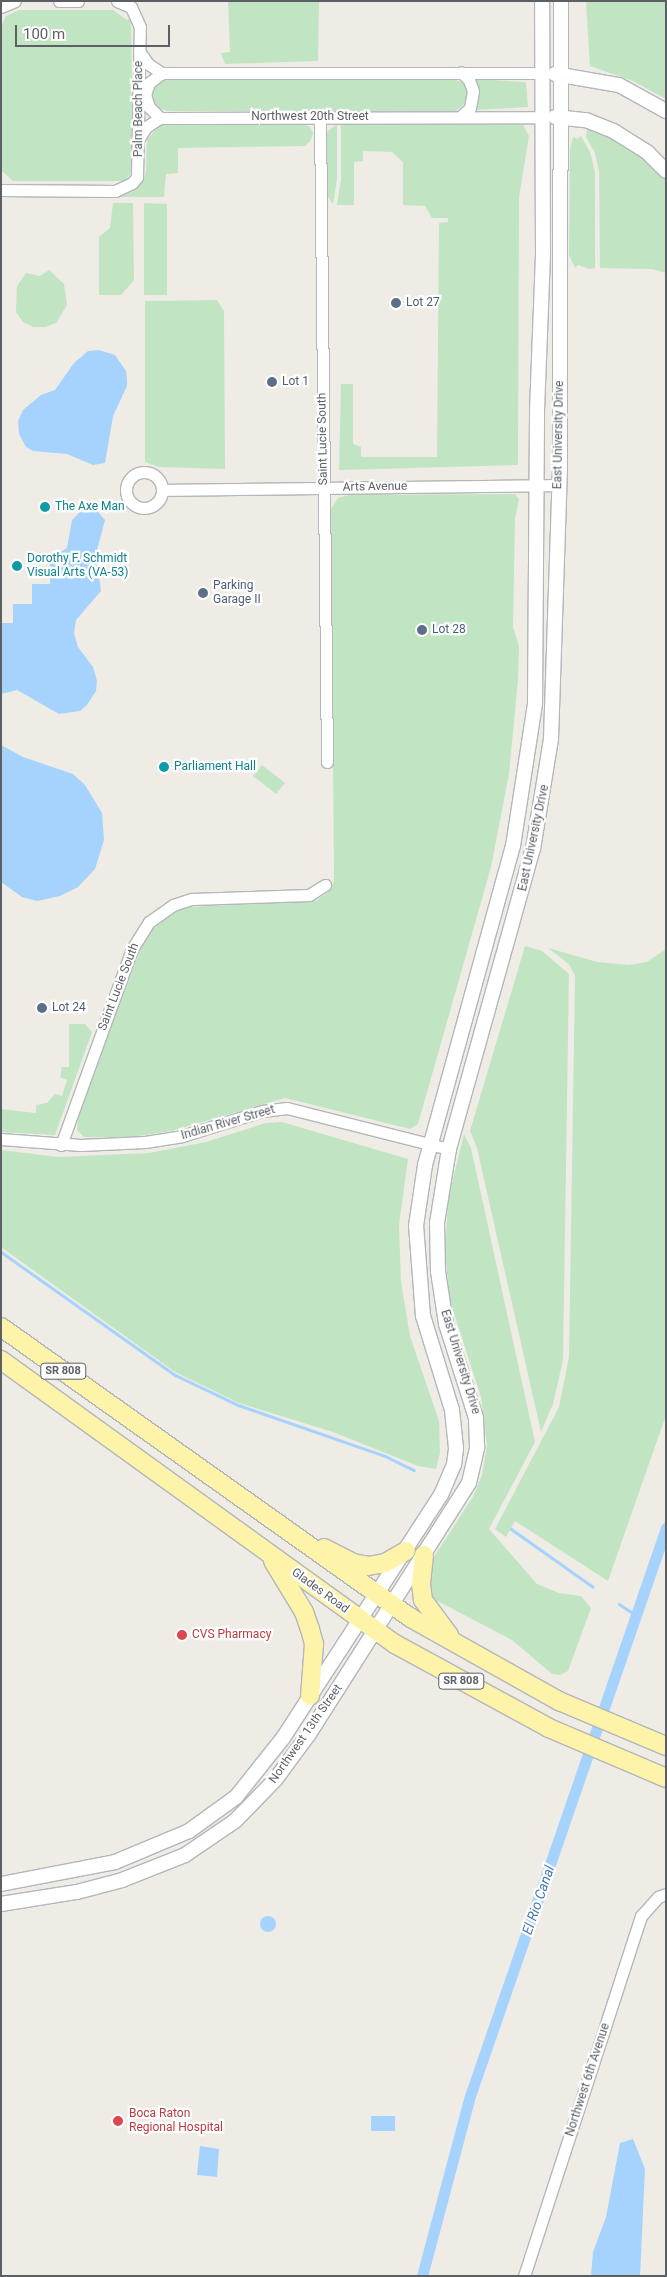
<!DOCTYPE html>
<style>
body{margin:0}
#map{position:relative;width:667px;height:2277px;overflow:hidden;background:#eeece4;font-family:Roboto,sans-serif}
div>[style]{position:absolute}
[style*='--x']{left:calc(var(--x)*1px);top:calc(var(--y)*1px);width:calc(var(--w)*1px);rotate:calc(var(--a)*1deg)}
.green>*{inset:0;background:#c1e5c3}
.water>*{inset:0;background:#a5d3fd}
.round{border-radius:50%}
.stream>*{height:3px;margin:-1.5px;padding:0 1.5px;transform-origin:1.5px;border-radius:1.5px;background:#a5d3fd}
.canal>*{height:11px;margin:-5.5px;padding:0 5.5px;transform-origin:5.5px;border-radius:5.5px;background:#a5d3fd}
.roads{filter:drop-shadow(1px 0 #b4b6bb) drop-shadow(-1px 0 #b4b6bb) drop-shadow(0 1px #b4b6bb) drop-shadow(0 -1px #b4b6bb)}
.minor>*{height:11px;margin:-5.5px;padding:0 5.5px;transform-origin:5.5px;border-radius:5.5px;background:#fff}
.minor>.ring{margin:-5.5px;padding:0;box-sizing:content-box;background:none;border:11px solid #fff;border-radius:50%}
.tertiary>*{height:14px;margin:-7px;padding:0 7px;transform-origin:7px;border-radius:7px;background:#fff}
.primary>*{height:18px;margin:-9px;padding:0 9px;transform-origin:9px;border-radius:9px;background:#fdf4aa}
.dots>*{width:14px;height:14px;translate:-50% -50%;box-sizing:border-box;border:2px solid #fff;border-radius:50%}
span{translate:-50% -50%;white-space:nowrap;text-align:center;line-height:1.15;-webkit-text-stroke:4.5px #fff;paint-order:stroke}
.shield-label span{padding:1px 4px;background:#fff;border:1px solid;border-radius:4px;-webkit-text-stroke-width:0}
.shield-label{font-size:11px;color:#5c5f64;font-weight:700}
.street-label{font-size:12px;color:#5c5f64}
.service-label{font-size:12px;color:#4e5e75}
.left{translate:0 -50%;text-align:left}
.culture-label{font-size:12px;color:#0d838f}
.health-label{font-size:12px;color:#be3a42}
.water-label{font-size:14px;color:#4478b8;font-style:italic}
.frame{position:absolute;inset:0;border:2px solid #5c5f64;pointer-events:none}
.scale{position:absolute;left:15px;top:25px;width:155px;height:22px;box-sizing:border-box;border:2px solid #5c5f64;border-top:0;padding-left:6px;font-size:15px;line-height:18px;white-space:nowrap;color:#5c5f64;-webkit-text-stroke:4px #fff;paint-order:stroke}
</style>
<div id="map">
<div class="green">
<i style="clip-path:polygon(228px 1px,319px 1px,318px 61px,225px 64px,221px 53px,230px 52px)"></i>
<i style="clip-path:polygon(586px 1px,666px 1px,666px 99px,633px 81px,590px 66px)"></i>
<i style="clip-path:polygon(19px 10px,113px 10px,127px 20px,131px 18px,133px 170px,125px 181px,13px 181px,2px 171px,1px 27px,6px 16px)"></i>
<i style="clip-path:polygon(163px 79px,453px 79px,466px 84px,470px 99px,456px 111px,167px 111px,157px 108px,151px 96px,156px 83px)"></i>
<i style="clip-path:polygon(476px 79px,526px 82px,528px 107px,475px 110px,479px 94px)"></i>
<i style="clip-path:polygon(302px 124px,310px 127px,313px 133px,311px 140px,305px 146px,178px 148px,178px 173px,166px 174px,164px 197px,119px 197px,132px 192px,142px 182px,146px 171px,147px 140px,159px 125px)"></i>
<i style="clip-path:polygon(337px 124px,337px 179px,333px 204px,327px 196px,327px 132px)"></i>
<i style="clip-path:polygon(341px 124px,523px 125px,529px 136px,519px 197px,518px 465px,339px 470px,341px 384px,353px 384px,353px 444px,361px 447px,361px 457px,437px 457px,439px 223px,448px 222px,448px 218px,432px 218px,425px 206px,403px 205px,403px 162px,392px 152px,363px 151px,363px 161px,354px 162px,354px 205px,337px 205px,341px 179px)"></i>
<i style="clip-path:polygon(587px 129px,612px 138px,644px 158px,666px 180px,666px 273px,652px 269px,600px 268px,599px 171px,595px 153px,586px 137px)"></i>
<i style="clip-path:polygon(581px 136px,590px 152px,595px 172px,595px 268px,589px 269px,578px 265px,575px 268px,569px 255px,570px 149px,573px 137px,577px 139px)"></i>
<i style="clip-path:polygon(113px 203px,133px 203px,134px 280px,121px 295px,99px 295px,99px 237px,110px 228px)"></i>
<i style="clip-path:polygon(144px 203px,167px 204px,167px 295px,144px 295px)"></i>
<i style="clip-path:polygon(49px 270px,64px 284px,67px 305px,56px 323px,45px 327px,33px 327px,23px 322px,16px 312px,17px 286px,26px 273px,40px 276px)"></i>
<i style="clip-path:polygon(217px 300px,224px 311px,225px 469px,159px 467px,145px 462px,145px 301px)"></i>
<i style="clip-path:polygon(349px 495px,515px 494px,519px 499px,515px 519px,513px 627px,519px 646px,518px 680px,509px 774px,491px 867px,418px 1124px,410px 1129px,285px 1098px,171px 1131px,125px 1138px,84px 1137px,77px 1130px,78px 1119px,137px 953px,149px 933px,163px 920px,186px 907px,316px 901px,327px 893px,334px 882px,331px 509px,338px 498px)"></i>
<i style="clip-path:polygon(262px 765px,285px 783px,276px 794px,253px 776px)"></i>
<i style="clip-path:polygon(525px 946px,542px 951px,569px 974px,563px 1360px,553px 1404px,541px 1432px,477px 1148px,470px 1131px)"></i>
<i style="clip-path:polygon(548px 948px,597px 962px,629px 965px,647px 962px,666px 949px,666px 1415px,608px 1581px,515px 1521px,506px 1537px,495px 1529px,559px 1407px,569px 1357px,575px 976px,569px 964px)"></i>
<i style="clip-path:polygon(69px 1024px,85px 1024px,92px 1032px,55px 1135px,1px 1132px,1px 1109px,36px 1113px,36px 1105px,47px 1103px,55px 1094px,62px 1096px,67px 1080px,60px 1077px,62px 1067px,69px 1067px)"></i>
<i style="clip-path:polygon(282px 1122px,408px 1159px,399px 1225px,401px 1282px,410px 1336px,439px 1421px,440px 1453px,436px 1469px,418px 1466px,333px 1432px,239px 1403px,175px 1372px,1px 1247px,1px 1150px,58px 1157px,149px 1153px,206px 1142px,266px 1123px)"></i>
<i style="clip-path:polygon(464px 1134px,471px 1148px,535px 1442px,489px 1529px,537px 1584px,559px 1593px,581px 1596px,591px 1608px,568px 1671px,560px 1675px,552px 1674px,512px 1640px,428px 1596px,430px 1563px,474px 1495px,482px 1475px,487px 1446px,481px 1397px,450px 1301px,445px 1253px,448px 1200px)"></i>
</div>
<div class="water">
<i style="clip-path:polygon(99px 350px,115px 355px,126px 371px,127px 379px,127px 386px,113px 416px,105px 463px,93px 465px,67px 454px,33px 451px,26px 447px,19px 434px,18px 421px,23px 410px,41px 395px,55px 390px,74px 363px,88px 351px)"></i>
<i style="clip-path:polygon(80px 512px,98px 512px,105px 520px,96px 554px,101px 591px,76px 620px,74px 633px,78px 647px,93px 667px,97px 681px,96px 691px,87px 705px,80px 711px,59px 714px,17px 690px,1px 694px,1px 623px,13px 623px,13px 604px,32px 604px,32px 584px,50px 584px,50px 559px,67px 548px,72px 520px)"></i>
<i style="clip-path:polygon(1px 745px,23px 757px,73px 774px,85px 785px,102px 813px,104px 840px,95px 869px,78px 887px,60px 896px,37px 901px,22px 897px,1px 882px)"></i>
<i class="round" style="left:260px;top:1916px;width:16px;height:16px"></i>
<i style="clip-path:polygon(371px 2116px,395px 2116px,395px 2131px,371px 2131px)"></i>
<i style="clip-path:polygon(633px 2139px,645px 2169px,640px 2276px,591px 2276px,593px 2252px,606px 2217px,620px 2143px)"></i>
<i style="clip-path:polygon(200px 2146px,219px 2149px,217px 2177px,197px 2175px)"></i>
</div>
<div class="stream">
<i style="--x:1;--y:1252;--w:213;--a:35.3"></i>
<i style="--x:175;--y:1375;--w:70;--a:25.5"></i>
<i style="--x:238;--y:1405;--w:156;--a:19.1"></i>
<i style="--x:385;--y:1456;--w:32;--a:26"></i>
<i style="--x:511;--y:1529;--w:100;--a:35.3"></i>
<i style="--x:619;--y:1604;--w:22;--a:34"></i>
</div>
<div class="canal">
<i style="--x:422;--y:2276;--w:186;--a:-75.1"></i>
<i style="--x:470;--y:2096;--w:601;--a:-70.96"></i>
</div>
<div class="roads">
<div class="minor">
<i style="--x:59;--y:1;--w:19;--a:0"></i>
<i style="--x:1;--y:7;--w:15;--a:-23"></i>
<i style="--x:139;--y:51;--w:16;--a:55"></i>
<i style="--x:148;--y:64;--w:17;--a:33"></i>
<i style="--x:162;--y:73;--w:382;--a:0"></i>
<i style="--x:320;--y:117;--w:645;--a:89.38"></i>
<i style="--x:460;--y:117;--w:13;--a:-42"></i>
<i style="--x:470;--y:108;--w:17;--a:-80"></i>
<i style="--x:473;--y:91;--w:12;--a:-110"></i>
<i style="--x:469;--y:80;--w:11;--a:-135"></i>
<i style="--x:160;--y:118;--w:16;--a:-135"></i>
<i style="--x:149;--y:107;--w:13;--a:-108"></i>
<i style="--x:145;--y:95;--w:13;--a:-72"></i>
<i style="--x:149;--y:83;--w:16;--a:-38"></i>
<i style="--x:139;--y:138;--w:13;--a:-58"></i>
<i style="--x:146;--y:127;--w:17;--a:-33"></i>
<i style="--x:160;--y:118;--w:384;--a:-0.1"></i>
<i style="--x:1;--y:190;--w:114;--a:0.5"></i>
<i style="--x:115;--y:191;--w:19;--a:-25"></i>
<i style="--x:132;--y:183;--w:8;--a:-50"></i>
<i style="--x:137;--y:177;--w:150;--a:-88.9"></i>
<i style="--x:140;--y:27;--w:22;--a:-114"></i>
<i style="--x:131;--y:7;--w:15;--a:-157"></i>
<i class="ring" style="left:126px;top:472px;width:25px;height:25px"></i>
<i style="--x:162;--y:490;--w:397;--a:-0.7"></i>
<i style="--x:1;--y:1139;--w:80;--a:4.3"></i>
<i style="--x:81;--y:1145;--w:64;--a:-2.7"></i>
<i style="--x:145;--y:1142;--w:37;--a:-9"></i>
<i style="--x:182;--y:1136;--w:85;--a:-17.2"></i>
<i style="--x:263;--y:1111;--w:24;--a:-7"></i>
<i style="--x:287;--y:1108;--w:167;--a:14.2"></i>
<i style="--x:61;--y:1145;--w:208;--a:-70.1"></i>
<i style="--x:132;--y:949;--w:32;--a:-58"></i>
<i style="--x:149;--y:922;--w:29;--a:-35"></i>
<i style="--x:173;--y:905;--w:20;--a:-18"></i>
<i style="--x:192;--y:899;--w:117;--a:-2"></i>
<i style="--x:309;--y:895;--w:19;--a:-32"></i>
<i style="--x:524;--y:2276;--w:379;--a:-72"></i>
<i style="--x:641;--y:1916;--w:25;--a:-48"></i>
<i style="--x:658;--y:1897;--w:9;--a:-21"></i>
</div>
<div class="tertiary">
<i style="--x:555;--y:74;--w:65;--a:9.8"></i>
<i style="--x:619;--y:85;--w:54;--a:29"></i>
<i style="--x:555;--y:117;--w:31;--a:6"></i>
<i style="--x:586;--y:120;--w:31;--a:22"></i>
<i style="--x:615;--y:132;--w:38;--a:32"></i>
<i style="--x:647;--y:152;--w:27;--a:45"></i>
<i style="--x:1;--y:1884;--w:116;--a:-10.9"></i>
<i style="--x:115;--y:1862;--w:80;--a:-22.7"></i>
<i style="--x:189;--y:1831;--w:58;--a:-35.9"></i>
<i style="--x:236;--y:1797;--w:75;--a:-51.5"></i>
<i style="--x:283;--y:1738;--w:290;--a:-57"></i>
<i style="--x:441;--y:1495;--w:33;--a:-67"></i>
<i style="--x:454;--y:1465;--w:17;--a:-83"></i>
<i style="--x:456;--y:1448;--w:38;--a:-96"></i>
<i style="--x:452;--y:1410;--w:98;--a:-107.1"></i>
<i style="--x:423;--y:1316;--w:90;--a:-94.4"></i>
<i style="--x:416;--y:1226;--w:62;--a:-81.6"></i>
<i style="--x:425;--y:1165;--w:331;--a:-74.6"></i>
<i style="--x:513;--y:846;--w:144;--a:-81.2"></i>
<i style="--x:535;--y:704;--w:293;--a:-89.6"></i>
<i style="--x:537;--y:411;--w:158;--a:-87.8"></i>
<i style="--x:543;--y:253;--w:252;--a:-90.2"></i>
<i style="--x:1;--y:1904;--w:77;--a:-9"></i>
<i style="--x:77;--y:1892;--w:47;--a:-14.9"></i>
<i style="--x:122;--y:1880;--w:68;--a:-21.6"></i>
<i style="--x:185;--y:1855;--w:60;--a:-34.2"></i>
<i style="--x:235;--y:1821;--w:57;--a:-45.7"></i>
<i style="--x:275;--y:1780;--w:57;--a:-53.5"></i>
<i style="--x:309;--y:1734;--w:298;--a:-57.5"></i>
<i style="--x:469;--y:1483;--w:37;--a:-77"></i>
<i style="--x:477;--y:1447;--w:29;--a:-92"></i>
<i style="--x:476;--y:1418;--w:99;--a:-107.7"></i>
<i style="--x:446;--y:1324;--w:54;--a:-98.6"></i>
<i style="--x:438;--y:1271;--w:48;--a:-91.2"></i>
<i style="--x:437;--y:1223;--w:75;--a:-80.8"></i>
<i style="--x:449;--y:1149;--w:312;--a:-74.4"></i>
<i style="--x:533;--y:849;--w:111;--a:-80.7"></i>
<i style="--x:551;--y:739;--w:271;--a:-88.1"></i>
<i style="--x:560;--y:468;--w:467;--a:-89.9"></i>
</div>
<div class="primary">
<i style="--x:1;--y:1327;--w:503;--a:35.37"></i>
<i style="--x:411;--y:1618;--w:170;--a:29.3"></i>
<i style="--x:559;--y:1701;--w:116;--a:22.8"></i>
<i style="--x:1;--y:1360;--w:486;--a:35.8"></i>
<i style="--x:395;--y:1644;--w:175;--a:28.6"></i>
<i style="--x:549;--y:1728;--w:127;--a:23.1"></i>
<i style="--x:324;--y:1548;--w:33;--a:27"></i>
<i style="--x:353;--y:1563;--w:15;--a:11"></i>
<i style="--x:368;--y:1566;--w:17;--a:-10"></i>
<i style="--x:385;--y:1563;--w:24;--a:-30"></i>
<i style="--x:424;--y:1555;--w:29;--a:96"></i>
<i style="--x:421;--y:1584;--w:16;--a:83"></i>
<i style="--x:423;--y:1600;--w:44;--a:53.4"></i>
<i style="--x:273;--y:1561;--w:60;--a:58.7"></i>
<i style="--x:304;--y:1612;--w:18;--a:71"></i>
<i style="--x:310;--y:1629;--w:16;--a:75"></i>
<i style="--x:314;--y:1644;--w:52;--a:94.4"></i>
</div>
</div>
<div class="dots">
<i style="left:396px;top:303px;background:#5c6f8a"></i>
<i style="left:272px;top:382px;background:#5c6f8a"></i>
<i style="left:45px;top:507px;background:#0f9aa8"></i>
<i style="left:17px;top:566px;background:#0f9aa8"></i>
<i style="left:203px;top:593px;background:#5c6f8a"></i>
<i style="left:422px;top:630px;background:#5c6f8a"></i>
<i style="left:164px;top:767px;background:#0f9aa8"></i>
<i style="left:42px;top:1008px;background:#5c6f8a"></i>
<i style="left:182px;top:1635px;background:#e0444e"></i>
<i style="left:118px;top:2121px;background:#e0444e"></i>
</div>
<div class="shield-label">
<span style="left:63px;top:1371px">SR 808</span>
<span style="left:461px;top:1681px">SR 808</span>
</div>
<div class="street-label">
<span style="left:139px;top:109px;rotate:-90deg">Palm Beach Place</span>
<span style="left:310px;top:117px">Northwest 20th Street</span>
<span style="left:559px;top:435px;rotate:-89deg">East University Drive</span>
<span style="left:323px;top:439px;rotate:-91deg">Saint Lucie South</span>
<span style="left:375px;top:487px;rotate:-1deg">Arts Avenue</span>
<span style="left:534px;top:838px;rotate:-78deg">East University Drive</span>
<span style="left:119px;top:987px;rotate:-69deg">Saint Lucie South</span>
<span style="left:228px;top:1123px;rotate:-16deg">Indian River Street</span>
<span style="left:460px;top:1362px;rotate:73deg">East University Drive</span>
<span style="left:320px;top:1591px;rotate:36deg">Glades Road</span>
<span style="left:306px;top:1734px;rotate:-55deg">Northwest 13th Street</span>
<span style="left:588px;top:2080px;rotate:-72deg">Northwest 6th Avenue</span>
</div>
<div class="service-label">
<span class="left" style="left:406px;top:303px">Lot 27</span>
<span class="left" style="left:282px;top:382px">Lot 1</span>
<span class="left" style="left:213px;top:593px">Parking<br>Garage II</span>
<span class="left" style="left:432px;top:630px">Lot 28</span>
<span class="left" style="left:52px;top:1008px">Lot 24</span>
</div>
<div class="culture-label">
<span class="left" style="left:55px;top:507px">The Axe Man</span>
<span class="left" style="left:27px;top:566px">Dorothy F. Schmidt<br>Visual Arts (VA-53)</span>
<span class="left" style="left:174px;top:767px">Parliament Hall</span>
</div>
<div class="health-label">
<span class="left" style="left:192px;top:1635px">CVS Pharmacy</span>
<span class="left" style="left:129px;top:2121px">Boca Raton<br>Regional Hospital</span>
</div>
<div class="water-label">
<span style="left:538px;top:1900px;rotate:-71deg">El Rio Canal</span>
</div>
<div class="frame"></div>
<div class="scale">100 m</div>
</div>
